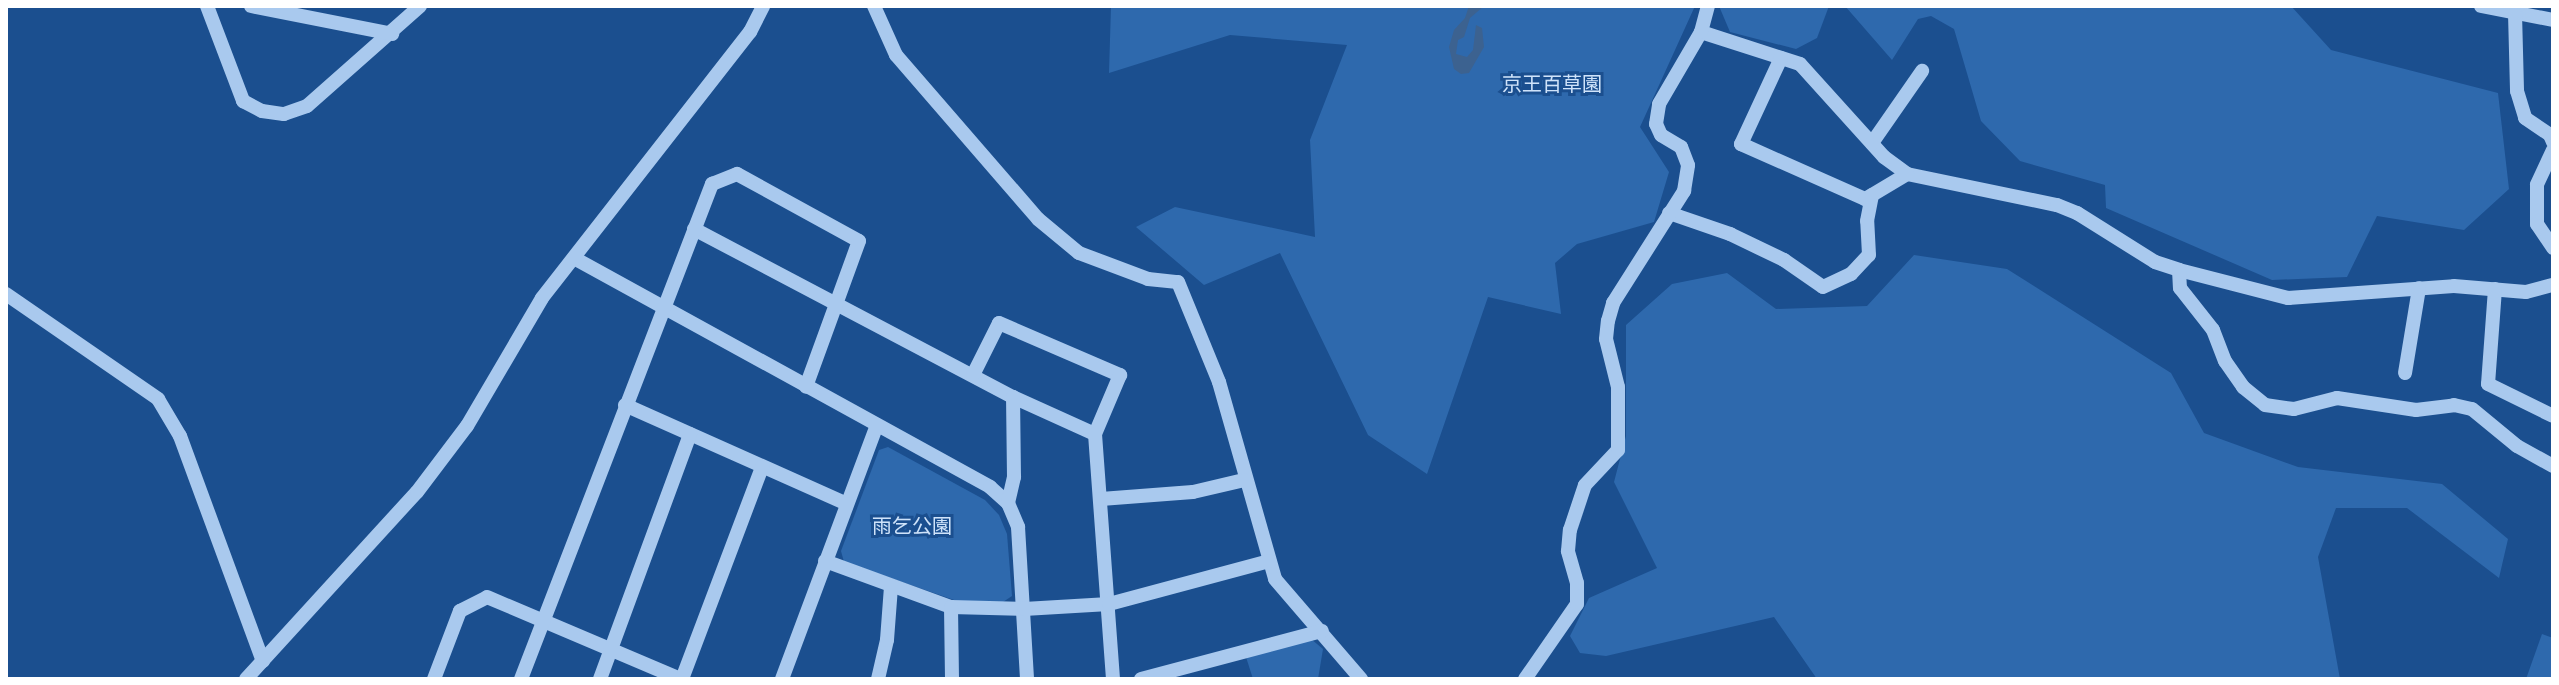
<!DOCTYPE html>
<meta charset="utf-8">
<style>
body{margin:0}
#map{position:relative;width:2559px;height:685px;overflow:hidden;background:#1b4f8f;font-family:"Public Sans","Noto Sans JP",sans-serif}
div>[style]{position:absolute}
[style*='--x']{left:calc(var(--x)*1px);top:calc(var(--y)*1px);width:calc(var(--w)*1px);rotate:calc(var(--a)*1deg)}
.green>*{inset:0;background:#2e69ad}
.water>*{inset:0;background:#3c6290}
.minor>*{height:14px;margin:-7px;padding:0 7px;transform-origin:7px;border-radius:7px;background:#a9c9ee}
span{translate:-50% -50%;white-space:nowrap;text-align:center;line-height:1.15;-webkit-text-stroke:6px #1b4f8f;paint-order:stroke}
.park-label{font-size:20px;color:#cfe3fa}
.frame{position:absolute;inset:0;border:8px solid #fff;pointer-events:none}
</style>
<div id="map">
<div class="green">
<i style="clip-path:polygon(1111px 6px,1695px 6px,1640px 127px,1669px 172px,1654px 222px,1577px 244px,1555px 263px,1561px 314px,1488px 297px,1427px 474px,1368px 435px,1280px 253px,1204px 285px,1136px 227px,1175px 207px,1315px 237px,1310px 140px,1347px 45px,1230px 35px,1109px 73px)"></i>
<i style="clip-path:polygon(1719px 6px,1829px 6px,1817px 38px,1796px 49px,1730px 32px)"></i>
<i style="clip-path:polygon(1845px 6px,2291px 6px,2331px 50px,2498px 93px,2509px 189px,2464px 230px,2377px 216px,2347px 277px,2272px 280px,2106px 208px,2105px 185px,2020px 161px,1981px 121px,1954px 29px,1931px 16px,1918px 19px,1892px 60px)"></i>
<i style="clip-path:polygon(1914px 255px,2007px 269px,2171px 373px,2204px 433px,2298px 467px,2442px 484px,2508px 539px,2499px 578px,2407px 508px,2336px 508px,2318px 557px,2340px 679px,1817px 679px,1774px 617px,1606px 656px,1580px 653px,1570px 636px,1589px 598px,1657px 568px,1614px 482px,1626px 436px,1626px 325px,1672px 284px,1727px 273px,1776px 309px,1867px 306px)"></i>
<i style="clip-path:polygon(888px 447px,985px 500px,999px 515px,1007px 534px,1012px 596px,1003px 602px,957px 601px,844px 562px,841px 551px,879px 450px)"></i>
<i style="clip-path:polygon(2542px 634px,2553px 638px,2553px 679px,2526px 679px)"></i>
<i style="clip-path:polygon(1311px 639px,1323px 649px,1318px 679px,1253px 679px,1246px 657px)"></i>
</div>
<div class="water">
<i style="clip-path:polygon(1469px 6px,1484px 6px,1470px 18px,1464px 37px,1458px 40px,1456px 54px,1467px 57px,1473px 50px,1476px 25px,1482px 28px,1484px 47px,1469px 73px,1461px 74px,1454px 69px,1449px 47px,1454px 30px,1465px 18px)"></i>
</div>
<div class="minor">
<i style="--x:207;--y:6;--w:102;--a:69.2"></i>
<i style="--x:243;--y:101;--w:21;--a:28"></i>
<i style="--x:262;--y:111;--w:22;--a:8"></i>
<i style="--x:284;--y:114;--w:24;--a:-19"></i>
<i style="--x:307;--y:106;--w:151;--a:-41.5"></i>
<i style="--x:251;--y:6;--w:144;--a:11.2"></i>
<i style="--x:874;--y:6;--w:54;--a:65.8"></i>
<i style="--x:896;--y:55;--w:217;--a:49.1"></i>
<i style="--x:1038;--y:219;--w:53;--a:39.7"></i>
<i style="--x:1079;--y:253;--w:74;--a:20.6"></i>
<i style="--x:1148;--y:279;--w:30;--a:6"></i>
<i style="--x:1178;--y:282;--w:108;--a:67.7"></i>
<i style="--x:1219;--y:382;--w:205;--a:74.1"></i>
<i style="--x:1275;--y:579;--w:132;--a:49.3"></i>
<i style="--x:2481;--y:6;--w:73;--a:11"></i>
<i style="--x:2515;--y:13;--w:78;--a:88.5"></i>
<i style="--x:2517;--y:91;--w:28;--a:73"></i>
<i style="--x:2525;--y:118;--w:30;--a:34"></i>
<i style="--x:2550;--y:135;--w:8;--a:67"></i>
<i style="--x:1701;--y:32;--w:104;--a:17.9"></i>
<i style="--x:1800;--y:64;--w:125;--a:47.9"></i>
<i style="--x:1884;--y:157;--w:29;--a:36"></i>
<i style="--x:1907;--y:174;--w:153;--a:11.7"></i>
<i style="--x:2057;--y:205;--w:22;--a:22"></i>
<i style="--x:2077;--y:213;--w:92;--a:32.1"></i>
<i style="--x:2155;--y:262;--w:25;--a:18"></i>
<i style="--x:2179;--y:270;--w:113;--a:14.4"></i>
<i style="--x:2288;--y:298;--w:166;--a:-4.1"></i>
<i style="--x:2454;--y:286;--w:72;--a:4.8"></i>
<i style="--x:2526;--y:292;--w:28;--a:-15"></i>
<i style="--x:1781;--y:58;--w:95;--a:114.9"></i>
<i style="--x:1741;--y:144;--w:136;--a:23.9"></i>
<i style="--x:1865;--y:199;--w:8;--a:-30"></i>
<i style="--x:1872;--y:143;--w:88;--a:-55.2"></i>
<i style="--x:2553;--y:150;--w:38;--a:115"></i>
<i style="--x:2537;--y:185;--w:39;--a:90"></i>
<i style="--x:2537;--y:224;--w:29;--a:56"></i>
<i style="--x:1669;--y:213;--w:65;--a:19"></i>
<i style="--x:1730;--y:234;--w:60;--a:25.7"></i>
<i style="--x:1784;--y:260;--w:47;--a:34.7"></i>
<i style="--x:1823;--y:287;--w:31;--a:-25"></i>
<i style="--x:1851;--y:274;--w:26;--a:-47"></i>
<i style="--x:1869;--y:255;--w:34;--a:-93"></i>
<i style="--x:1867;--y:221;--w:26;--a:-79"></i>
<i style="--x:1872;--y:195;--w:41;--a:-31"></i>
<i style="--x:694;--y:229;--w:361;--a:27.8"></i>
<i style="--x:1013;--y:397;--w:90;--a:24.3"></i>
<i style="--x:574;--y:258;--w:475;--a:28.8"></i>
<i style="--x:990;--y:487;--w:24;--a:42"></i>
<i style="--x:1008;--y:503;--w:26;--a:67"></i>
<i style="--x:1018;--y:527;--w:152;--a:86.6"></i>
<i style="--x:2179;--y:270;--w:18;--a:87"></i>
<i style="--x:2180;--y:288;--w:53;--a:51.8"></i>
<i style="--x:2213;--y:330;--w:33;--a:69"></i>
<i style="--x:2225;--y:361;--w:32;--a:55"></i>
<i style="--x:2243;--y:387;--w:28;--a:39"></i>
<i style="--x:2265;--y:405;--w:29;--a:8"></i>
<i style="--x:2294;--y:409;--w:44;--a:-14.3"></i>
<i style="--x:2337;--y:398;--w:80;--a:8.6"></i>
<i style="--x:2416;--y:410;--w:38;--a:-7"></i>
<i style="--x:2454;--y:405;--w:18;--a:13"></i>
<i style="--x:2472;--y:409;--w:58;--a:39.4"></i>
<i style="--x:2517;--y:446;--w:41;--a:29.1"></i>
<i style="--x:2495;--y:289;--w:95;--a:94.2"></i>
<i style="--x:2488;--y:384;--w:72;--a:26.2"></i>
<i style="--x:6;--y:294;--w:185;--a:34.6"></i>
<i style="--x:158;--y:399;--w:43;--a:59.3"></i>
<i style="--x:180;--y:436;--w:240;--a:69.8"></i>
<i style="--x:2405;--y:373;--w:86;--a:-80.6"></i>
<i style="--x:973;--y:375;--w:58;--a:-63.4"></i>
<i style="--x:999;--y:323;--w:132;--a:23.3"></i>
<i style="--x:1120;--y:375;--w:64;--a:113"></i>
<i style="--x:1095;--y:434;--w:246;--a:85.8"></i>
<i style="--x:625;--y:405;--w:241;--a:24"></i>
<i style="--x:1101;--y:499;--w:92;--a:-4.4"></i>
<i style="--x:1193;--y:492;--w:52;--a:-13.2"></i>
<i style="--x:1008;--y:503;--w:27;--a:-77"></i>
<i style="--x:1014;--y:477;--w:80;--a:-90.7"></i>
<i style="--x:825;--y:561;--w:134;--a:20.1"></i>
<i style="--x:951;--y:607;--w:73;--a:1.6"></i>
<i style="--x:1024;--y:609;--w:85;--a:-3.4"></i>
<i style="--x:1109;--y:604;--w:166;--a:-15"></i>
<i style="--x:951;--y:607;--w:72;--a:89.2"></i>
<i style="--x:246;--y:679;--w:253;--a:-47.6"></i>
<i style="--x:417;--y:492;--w:83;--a:-52.9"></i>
<i style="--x:467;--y:426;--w:148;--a:-59.6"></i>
<i style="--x:542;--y:298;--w:338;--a:-52"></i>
<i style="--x:750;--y:32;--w:29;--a:-63"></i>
<i style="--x:434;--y:679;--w:73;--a:-69.1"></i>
<i style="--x:460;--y:611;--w:30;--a:-27"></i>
<i style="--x:487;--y:597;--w:210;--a:23"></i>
<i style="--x:521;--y:679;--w:531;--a:-68.9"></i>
<i style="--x:712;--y:184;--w:27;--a:-22"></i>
<i style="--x:737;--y:174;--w:139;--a:28.8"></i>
<i style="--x:859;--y:241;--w:155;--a:110"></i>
<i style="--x:600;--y:679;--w:261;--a:-69.8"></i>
<i style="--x:682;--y:679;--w:227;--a:-69.3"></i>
<i style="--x:782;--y:679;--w:271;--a:-69.5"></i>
<i style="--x:878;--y:679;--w:40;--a:-77"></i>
<i style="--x:887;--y:640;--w:53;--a:-85.7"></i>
<i style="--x:1141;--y:679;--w:187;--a:-14.9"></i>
<i style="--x:1525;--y:679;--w:91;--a:-55.3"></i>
<i style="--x:1577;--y:604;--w:21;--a:-90"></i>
<i style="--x:1577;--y:583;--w:33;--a:-106"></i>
<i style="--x:1568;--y:551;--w:21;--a:-85"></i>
<i style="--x:1570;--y:530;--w:47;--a:-71.6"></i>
<i style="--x:1585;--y:485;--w:48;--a:-46.7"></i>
<i style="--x:1618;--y:450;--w:63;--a:-90"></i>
<i style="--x:1618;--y:387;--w:49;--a:-104"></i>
<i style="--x:1606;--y:339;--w:18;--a:-84"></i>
<i style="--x:1608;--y:321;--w:19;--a:-74"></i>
<i style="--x:1613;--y:303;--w:133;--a:-57.6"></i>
<i style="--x:1684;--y:191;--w:26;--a:-81"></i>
<i style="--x:1688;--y:165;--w:19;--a:-111"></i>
<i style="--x:1681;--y:147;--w:23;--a:-149"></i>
<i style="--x:1661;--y:135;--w:12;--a:-114"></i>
<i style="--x:1656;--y:124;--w:20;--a:-81"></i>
<i style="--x:1659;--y:104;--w:83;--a:-59.7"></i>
<i style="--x:1701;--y:32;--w:27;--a:-75"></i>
</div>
<div class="park-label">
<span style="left:1552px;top:84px">京王百草園</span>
<span style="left:912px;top:526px">雨乞公園</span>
</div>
<div class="frame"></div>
</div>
